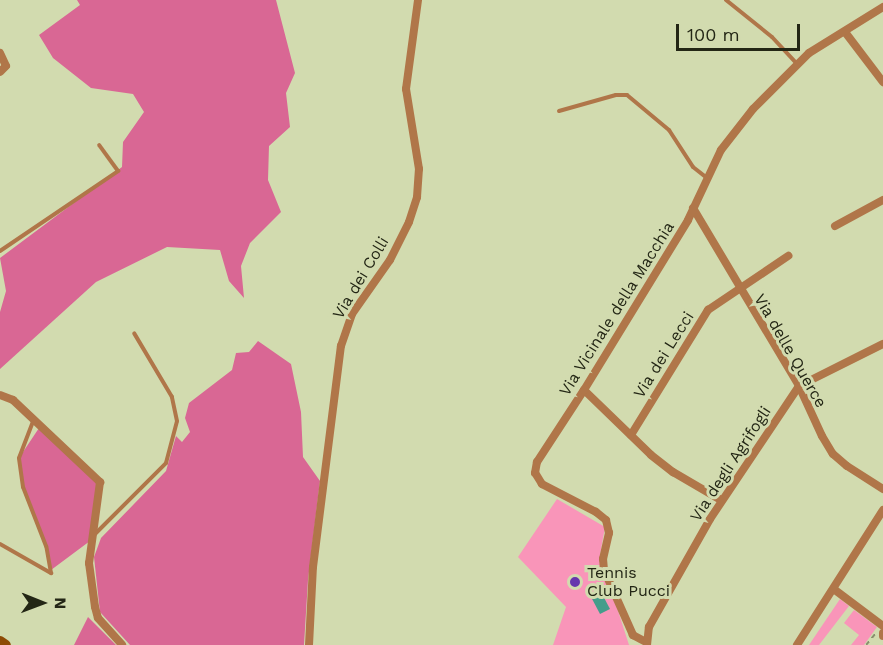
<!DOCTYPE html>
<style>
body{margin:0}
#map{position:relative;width:883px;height:645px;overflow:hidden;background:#d2dbaf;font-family:"Work Sans",sans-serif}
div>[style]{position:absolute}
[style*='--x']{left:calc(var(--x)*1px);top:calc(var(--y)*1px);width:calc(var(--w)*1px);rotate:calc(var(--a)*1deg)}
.green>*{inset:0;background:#f995b9}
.forest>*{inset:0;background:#d96794}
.water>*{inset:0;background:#449d8b}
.path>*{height:1.5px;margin-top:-0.75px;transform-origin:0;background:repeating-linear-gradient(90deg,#888f6e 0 4.5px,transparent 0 9px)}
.lane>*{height:4px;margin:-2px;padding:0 2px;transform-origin:2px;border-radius:2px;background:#b07649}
.street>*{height:8px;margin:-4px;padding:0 4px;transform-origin:4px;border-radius:4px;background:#b07649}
.secondary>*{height:10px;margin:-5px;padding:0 5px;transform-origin:5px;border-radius:5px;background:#8d4b05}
.dots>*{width:16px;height:16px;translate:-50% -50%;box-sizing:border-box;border:3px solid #d2dbaf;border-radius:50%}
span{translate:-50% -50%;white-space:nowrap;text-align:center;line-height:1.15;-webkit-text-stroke:6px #d2dbaf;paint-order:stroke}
.street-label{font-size:16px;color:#232615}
.poi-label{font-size:16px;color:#232615}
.left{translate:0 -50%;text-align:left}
.north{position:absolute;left:12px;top:573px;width:60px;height:60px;-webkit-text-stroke:4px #d2dbaf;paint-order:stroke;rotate:91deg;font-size:16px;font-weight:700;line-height:24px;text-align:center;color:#232615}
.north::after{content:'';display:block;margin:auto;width:21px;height:27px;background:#232615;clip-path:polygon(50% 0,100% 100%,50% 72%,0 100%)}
.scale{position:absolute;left:676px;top:24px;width:124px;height:27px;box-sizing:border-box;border:3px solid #232615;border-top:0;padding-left:8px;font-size:18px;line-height:21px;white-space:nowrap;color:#232615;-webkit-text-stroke:4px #d2dbaf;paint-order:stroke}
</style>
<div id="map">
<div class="green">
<i style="clip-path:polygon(557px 499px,605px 527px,600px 555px,629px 645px,553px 645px,566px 607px,518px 557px)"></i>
<i style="clip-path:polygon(840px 599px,849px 606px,819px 645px,809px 645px)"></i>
<i style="clip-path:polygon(854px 610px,877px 627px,864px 645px,851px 645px,859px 635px,844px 623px)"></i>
</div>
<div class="forest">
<i style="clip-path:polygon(77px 0,276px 0,295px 73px,286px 93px,290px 127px,269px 146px,268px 180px,281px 212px,250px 243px,241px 266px,244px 298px,229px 281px,220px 250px,167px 247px,96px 282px,0 369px,0 312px,6px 291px,0 258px,122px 167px,123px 142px,144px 112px,133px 94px,91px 88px,53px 58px,39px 35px,80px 5px)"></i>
<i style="clip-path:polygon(258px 341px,291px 364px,301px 412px,303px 457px,320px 481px,308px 580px,304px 645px,130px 645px,100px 612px,94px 557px,101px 538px,166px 471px,176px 436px,182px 442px,190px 432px,185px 418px,189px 403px,232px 370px,236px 353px,249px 352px)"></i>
<i style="clip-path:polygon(41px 425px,98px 482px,90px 541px,51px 570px,46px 546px,23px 487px,19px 458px)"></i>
<i style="clip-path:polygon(88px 617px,116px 645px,74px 645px)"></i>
</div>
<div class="water">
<i style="clip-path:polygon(600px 590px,610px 609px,600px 614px,590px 595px)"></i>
</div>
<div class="path">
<i style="--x:866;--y:645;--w:14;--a:-51"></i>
</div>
<div class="lane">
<i style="--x:726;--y:0;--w:59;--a:38.8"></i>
<i style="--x:772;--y:37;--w:37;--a:47"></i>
<i style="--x:559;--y:111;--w:59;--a:-15.7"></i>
<i style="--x:616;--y:95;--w:11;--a:0"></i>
<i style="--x:627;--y:95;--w:55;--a:39.8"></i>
<i style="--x:669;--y:130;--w:44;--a:57"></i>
<i style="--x:693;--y:167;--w:18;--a:38"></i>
<i style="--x:0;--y:251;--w:143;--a:-34.1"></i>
<i style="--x:118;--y:171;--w:32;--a:-126"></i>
<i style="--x:95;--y:534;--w:100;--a:-45"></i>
<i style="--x:166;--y:463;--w:43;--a:-75.3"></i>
<i style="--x:177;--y:421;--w:25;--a:-102"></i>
<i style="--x:172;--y:397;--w:74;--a:-120.7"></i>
<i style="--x:0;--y:544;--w:59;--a:29.6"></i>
<i style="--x:51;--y:573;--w:27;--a:-100"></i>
<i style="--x:46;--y:546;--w:63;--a:-111.3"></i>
<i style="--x:23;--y:487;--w:29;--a:-98"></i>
<i style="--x:19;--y:458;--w:42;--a:-69"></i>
</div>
<div class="street">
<i style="--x:845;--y:32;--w:63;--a:52.8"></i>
<i style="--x:0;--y:53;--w:14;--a:65"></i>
<i style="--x:6;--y:66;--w:8;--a:135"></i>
<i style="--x:693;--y:208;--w:207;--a:59.2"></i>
<i style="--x:799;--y:386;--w:55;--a:65.3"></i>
<i style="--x:822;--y:436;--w:21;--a:59"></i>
<i style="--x:833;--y:454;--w:18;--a:41"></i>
<i style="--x:847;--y:466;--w:43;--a:32.6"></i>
<i style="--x:835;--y:226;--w:55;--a:-28.4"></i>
<i style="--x:584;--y:390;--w:93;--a:44.1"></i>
<i style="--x:651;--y:455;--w:28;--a:38"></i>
<i style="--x:673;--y:472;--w:56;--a:30.3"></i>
<i style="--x:0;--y:395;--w:14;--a:21"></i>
<i style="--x:13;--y:400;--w:120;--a:43.3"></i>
<i style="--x:100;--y:482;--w:82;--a:97.7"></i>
<i style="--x:89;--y:563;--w:44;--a:82.2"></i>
<i style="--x:95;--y:607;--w:11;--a:75"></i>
<i style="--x:98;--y:618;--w:36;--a:48"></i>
<i style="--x:631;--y:435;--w:147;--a:-58.4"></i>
<i style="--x:708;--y:310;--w:97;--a:-34"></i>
<i style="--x:835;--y:590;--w:60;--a:36.9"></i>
<i style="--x:883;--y:633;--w:3;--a:90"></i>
<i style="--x:646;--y:642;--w:15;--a:-152"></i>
<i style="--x:633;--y:635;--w:71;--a:-114"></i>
<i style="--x:604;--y:570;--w:11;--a:-95"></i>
<i style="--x:603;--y:559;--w:27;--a:-77"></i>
<i style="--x:609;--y:533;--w:13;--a:-103"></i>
<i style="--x:606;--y:520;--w:13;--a:-141"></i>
<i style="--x:596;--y:512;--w:61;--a:-152.6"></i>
<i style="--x:542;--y:484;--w:13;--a:-122"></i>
<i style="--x:535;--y:473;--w:11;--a:-80"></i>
<i style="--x:537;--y:462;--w:86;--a:-56.9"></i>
<i style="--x:584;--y:390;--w:199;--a:-58.5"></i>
<i style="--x:688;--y:220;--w:77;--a:-64.8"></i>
<i style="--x:721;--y:150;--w:52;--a:-52"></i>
<i style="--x:753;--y:109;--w:79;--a:-45"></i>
<i style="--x:809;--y:53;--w:87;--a:-31.9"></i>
<i style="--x:309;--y:645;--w:78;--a:-87.1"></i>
<i style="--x:313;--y:567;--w:223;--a:-82.8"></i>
<i style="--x:341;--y:346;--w:34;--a:-71"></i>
<i style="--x:352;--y:314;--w:66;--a:-54.9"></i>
<i style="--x:390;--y:260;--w:42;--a:-63.4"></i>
<i style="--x:409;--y:222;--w:26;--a:-72"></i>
<i style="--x:417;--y:197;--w:28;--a:-86"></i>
<i style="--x:419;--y:169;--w:81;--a:-99.2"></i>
<i style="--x:406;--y:89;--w:90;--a:-82.3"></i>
<i style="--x:647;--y:645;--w:18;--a:-84"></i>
<i style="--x:649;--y:627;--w:124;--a:-60.5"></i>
<i style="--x:710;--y:519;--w:160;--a:-56.2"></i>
<i style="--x:799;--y:386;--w:94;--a:-26.6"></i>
<i style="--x:797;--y:645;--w:160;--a:-57.5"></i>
</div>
<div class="secondary">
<i style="--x:0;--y:641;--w:7;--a:34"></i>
</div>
<div class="dots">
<i style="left:575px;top:582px;background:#6636ad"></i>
</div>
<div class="street-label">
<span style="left:361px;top:278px;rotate:-59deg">Via dei Colli</span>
<span style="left:617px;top:309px;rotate:-58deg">Via Vicinale della Macchia</span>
<span style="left:790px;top:351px;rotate:60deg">Via delle Querce</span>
<span style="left:664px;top:355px;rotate:-58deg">Via dei Lecci</span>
<span style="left:731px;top:464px;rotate:-57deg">Via degli Agrifogli</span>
</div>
<div class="poi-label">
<span class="left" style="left:587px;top:582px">Tennis<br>Club Pucci</span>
</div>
<div class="north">N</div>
<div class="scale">100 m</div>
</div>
